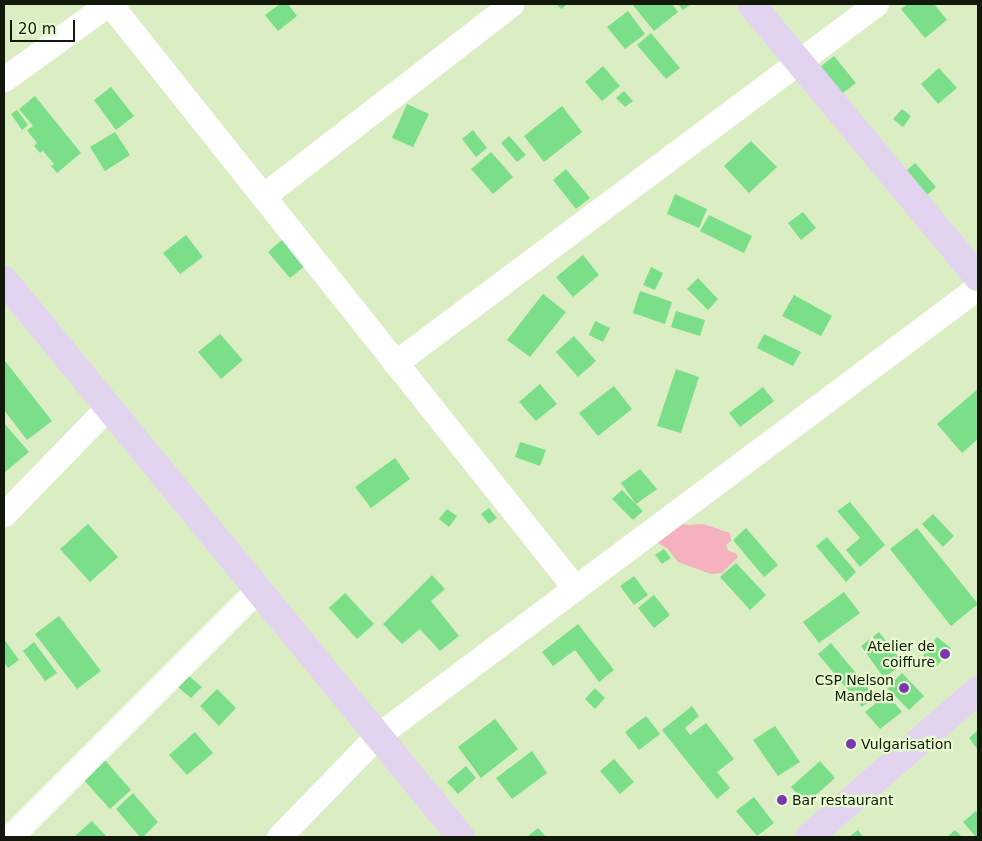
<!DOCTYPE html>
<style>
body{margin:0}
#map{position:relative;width:982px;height:841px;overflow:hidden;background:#daedc3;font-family:"DejaVu Sans",sans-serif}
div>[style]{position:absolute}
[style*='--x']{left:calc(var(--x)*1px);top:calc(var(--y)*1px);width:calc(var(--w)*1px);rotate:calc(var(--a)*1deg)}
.green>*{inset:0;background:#f5b1bd}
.building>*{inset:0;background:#7adf88}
.street>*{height:25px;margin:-12.5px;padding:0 12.5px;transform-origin:12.5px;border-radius:12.5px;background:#fff}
.secondary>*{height:28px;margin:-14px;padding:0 14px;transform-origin:14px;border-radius:14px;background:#e2d4ef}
.dots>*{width:14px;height:14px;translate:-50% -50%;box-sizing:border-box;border:2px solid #e7fad0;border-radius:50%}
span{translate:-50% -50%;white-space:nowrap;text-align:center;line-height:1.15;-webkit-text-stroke:4.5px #e7fad0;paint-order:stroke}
.poi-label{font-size:14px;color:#13190a}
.right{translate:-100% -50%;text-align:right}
.left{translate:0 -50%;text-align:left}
.frame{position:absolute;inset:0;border:5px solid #13190a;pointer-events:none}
.scale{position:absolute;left:10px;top:20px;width:65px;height:22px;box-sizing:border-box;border:2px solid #13190a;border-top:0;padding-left:6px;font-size:15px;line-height:18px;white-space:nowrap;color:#13190a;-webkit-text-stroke:4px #e7fad0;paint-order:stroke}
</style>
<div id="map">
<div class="green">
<i style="clip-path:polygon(678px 522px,688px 525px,703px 524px,730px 533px,731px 541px,726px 545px,729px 551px,736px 553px,738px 557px,722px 573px,711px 574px,678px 562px,667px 548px,658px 543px,655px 535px)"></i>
</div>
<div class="building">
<i style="clip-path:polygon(280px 4px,288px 4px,297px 16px,278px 31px,265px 15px)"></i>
<i style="clip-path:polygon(555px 4px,567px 4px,562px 9px)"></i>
<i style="clip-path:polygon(632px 4px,672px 4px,678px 12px,654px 31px)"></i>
<i style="clip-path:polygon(678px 4px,691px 4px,683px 10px)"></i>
<i style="clip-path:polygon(908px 4px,934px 4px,947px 20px,925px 38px,901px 9px)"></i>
<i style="clip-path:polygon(628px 11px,645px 34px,625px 49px,607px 27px)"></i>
<i style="clip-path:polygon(651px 33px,680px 68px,666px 79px,637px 45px)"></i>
<i style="clip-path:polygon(834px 56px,856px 83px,840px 95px,820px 67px)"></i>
<i style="clip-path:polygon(603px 66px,620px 86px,602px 101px,585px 82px)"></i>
<i style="clip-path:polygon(939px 68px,957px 88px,938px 104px,921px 84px)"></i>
<i style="clip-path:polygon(111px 87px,134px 116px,116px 130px,94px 100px)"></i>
<i style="clip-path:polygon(624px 91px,633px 101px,625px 107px,616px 98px)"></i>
<i style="clip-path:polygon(35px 96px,81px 153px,57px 173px,51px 166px,54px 164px,43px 151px,40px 153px,34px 146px,37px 143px,27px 130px,33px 126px,19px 109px)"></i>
<i style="clip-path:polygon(407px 104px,429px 114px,413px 147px,392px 138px)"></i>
<i style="clip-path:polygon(562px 106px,582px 132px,544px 162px,524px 136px)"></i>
<i style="clip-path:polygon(902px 109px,911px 116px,903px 127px,893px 119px)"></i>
<i style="clip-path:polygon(17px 110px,28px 125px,22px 130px,11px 114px)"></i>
<i style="clip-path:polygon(473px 130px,487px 148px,476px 157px,462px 139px)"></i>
<i style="clip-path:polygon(115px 132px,130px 155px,105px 171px,90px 147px)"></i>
<i style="clip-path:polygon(509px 136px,526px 155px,517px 162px,501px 143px)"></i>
<i style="clip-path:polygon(751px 141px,777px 167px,749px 193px,724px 166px)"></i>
<i style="clip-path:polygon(491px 152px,513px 177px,493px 194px,471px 169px)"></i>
<i style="clip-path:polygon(915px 163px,936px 187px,926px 196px,905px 172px)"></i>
<i style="clip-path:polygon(566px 169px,590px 198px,576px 209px,553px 180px)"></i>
<i style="clip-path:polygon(675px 194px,707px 209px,699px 228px,667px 214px)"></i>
<i style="clip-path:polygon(803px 212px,816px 228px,801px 240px,788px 223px)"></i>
<i style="clip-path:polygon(709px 215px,752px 236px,744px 253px,700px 231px)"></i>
<i style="clip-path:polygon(186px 235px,203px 257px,180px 274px,163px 253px)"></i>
<i style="clip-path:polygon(283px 239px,305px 266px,290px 278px,268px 252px)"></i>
<i style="clip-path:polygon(583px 255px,599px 275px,573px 297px,556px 277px)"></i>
<i style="clip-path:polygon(651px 267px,663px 273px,655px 290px,643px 285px)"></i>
<i style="clip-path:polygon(698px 278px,718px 299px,708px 310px,687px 289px)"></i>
<i style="clip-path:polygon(640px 291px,672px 302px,665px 324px,633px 313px)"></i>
<i style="clip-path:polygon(543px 294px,566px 312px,530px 357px,507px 340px)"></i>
<i style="clip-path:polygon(794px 295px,832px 316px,821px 336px,782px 316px)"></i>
<i style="clip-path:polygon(676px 311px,705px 320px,700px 336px,671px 327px)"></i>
<i style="clip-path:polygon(595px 321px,610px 328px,603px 342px,589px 335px)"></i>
<i style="clip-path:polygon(220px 334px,243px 360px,221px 379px,198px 352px)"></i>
<i style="clip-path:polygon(764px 334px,801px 352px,793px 366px,757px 348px)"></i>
<i style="clip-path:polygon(574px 336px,596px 361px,578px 377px,556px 352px)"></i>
<i style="clip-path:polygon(5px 361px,52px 421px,27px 440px,4px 410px)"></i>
<i style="clip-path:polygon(676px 369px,699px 377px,681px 433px,657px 426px)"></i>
<i style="clip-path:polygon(540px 384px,557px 404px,536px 421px,519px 402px)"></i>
<i style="clip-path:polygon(614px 386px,632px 409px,598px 436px,579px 413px)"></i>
<i style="clip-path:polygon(763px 387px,774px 401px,740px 427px,729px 413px)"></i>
<i style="clip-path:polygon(978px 389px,978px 439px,962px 453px,937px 424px)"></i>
<i style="clip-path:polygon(4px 423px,29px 452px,4px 473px)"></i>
<i style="clip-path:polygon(520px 442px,546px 450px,540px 466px,515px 457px)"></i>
<i style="clip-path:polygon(395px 458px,410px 479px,371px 508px,355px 487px)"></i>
<i style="clip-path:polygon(640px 469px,657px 489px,636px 504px,621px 483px)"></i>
<i style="clip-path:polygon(622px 490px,643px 511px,633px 520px,612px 499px)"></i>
<i style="clip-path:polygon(850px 502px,885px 545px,860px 567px,846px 550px,860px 538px,837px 511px)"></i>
<i style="clip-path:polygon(489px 508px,497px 518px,489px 524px,481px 514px)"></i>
<i style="clip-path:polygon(447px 509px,457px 516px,449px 527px,439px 519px)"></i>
<i style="clip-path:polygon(933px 514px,954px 536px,943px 547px,922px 524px)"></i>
<i style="clip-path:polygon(88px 524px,118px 557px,90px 582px,60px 549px)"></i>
<i style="clip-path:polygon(746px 528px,778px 565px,764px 577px,733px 540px)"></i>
<i style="clip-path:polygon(917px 528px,978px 604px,951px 626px,890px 549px)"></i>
<i style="clip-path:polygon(827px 537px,856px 572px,846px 582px,816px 546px)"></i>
<i style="clip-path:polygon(664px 549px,671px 558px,662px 564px,655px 555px)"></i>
<i style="clip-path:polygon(736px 563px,766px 595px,750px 610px,720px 577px)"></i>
<i style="clip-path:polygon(432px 575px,445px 589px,431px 601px,459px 636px,440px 651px,420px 629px,402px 644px,383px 624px)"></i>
<i style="clip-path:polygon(634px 576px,648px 595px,634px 605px,620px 586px)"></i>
<i style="clip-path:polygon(844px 592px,860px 613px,819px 643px,803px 622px)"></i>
<i style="clip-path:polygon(345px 593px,374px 624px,357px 639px,329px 608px)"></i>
<i style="clip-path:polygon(654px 595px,670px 615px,654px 628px,638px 608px)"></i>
<i style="clip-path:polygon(59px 616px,101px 671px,77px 689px,35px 634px)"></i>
<i style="clip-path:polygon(578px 624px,614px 670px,599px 682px,575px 650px,553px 666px,542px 652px)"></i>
<i style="clip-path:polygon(879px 632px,903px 663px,884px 678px,861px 646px)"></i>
<i style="clip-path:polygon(937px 637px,951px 648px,937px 666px,923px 656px)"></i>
<i style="clip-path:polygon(4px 639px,19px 660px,8px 668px,4px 663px)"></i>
<i style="clip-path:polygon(34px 642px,57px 673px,45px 681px,23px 651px)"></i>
<i style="clip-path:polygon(831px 643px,875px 696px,862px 707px,818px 654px)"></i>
<i style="clip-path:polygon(182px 670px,202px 687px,191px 698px,172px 682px)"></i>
<i style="clip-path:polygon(902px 673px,924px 696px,909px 710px,887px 688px)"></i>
<i style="clip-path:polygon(595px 688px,605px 698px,595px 709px,585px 699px)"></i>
<i style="clip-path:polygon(217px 689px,236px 708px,219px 726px,200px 706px)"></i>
<i style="clip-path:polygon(887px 694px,902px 712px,880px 729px,865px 712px)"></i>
<i style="clip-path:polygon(692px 706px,699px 716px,685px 728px,690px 735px,706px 723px,734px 759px,717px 772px,730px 788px,717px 799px,662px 730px)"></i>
<i style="clip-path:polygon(646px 716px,660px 734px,639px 750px,625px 732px)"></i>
<i style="clip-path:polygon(495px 719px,518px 749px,481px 778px,458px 747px)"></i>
<i style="clip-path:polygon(775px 726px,800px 762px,778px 776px,753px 740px)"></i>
<i style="clip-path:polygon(978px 730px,978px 750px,969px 738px)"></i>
<i style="clip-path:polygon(195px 732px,213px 753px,187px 775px,169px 755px)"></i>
<i style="clip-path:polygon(532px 751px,547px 773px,512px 799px,496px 778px)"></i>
<i style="clip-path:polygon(104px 759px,131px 790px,110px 809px,82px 778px)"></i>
<i style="clip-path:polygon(614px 759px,634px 782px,620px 794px,600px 771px)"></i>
<i style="clip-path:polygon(820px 761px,835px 778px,806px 804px,791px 787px)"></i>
<i style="clip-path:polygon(466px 766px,476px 778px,458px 794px,447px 782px)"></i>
<i style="clip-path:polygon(133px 793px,158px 822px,143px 837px,140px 837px,116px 809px)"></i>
<i style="clip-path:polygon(754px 797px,774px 823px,757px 836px,736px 811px)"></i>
<i style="clip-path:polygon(976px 811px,978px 814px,978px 837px,976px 837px,963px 822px)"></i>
<i style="clip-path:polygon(92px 821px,107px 837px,74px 837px)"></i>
<i style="clip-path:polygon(538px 828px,546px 837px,527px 837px)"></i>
<i style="clip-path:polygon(858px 830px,863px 837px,849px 837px)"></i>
<i style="clip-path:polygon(955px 830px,962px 837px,947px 837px)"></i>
</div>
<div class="street">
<i style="--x:110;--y:4;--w:747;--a:51.47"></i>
<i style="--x:4;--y:79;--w:128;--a:-35.8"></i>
<i style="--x:263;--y:196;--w:314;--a:-37.7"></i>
<i style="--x:395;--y:363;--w:600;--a:-36.74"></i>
<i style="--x:4;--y:514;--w:149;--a:-45.8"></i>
<i style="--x:10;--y:837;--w:349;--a:-45"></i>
<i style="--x:279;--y:837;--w:141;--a:-45.9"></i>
<i style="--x:377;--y:736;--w:750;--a:-36.76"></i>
</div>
<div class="secondary">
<i style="--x:751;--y:4;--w:355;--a:50.3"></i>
<i style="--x:4;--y:280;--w:720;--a:50.63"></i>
<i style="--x:809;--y:837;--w:224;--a:-41"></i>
</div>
<div class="dots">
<i style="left:945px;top:654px;background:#7b38ac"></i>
<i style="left:904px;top:688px;background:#7b38ac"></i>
<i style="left:851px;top:744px;background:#7b38ac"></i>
<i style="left:782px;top:800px;background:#7b38ac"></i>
</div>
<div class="poi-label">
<span class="right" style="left:935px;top:654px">Atelier de<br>coiffure</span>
<span class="right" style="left:894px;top:688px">CSP Nelson<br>Mandela</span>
<span class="left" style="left:861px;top:744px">Vulgarisation</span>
<span class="left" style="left:792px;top:800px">Bar restaurant</span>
</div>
<div class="frame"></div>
<div class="scale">20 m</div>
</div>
